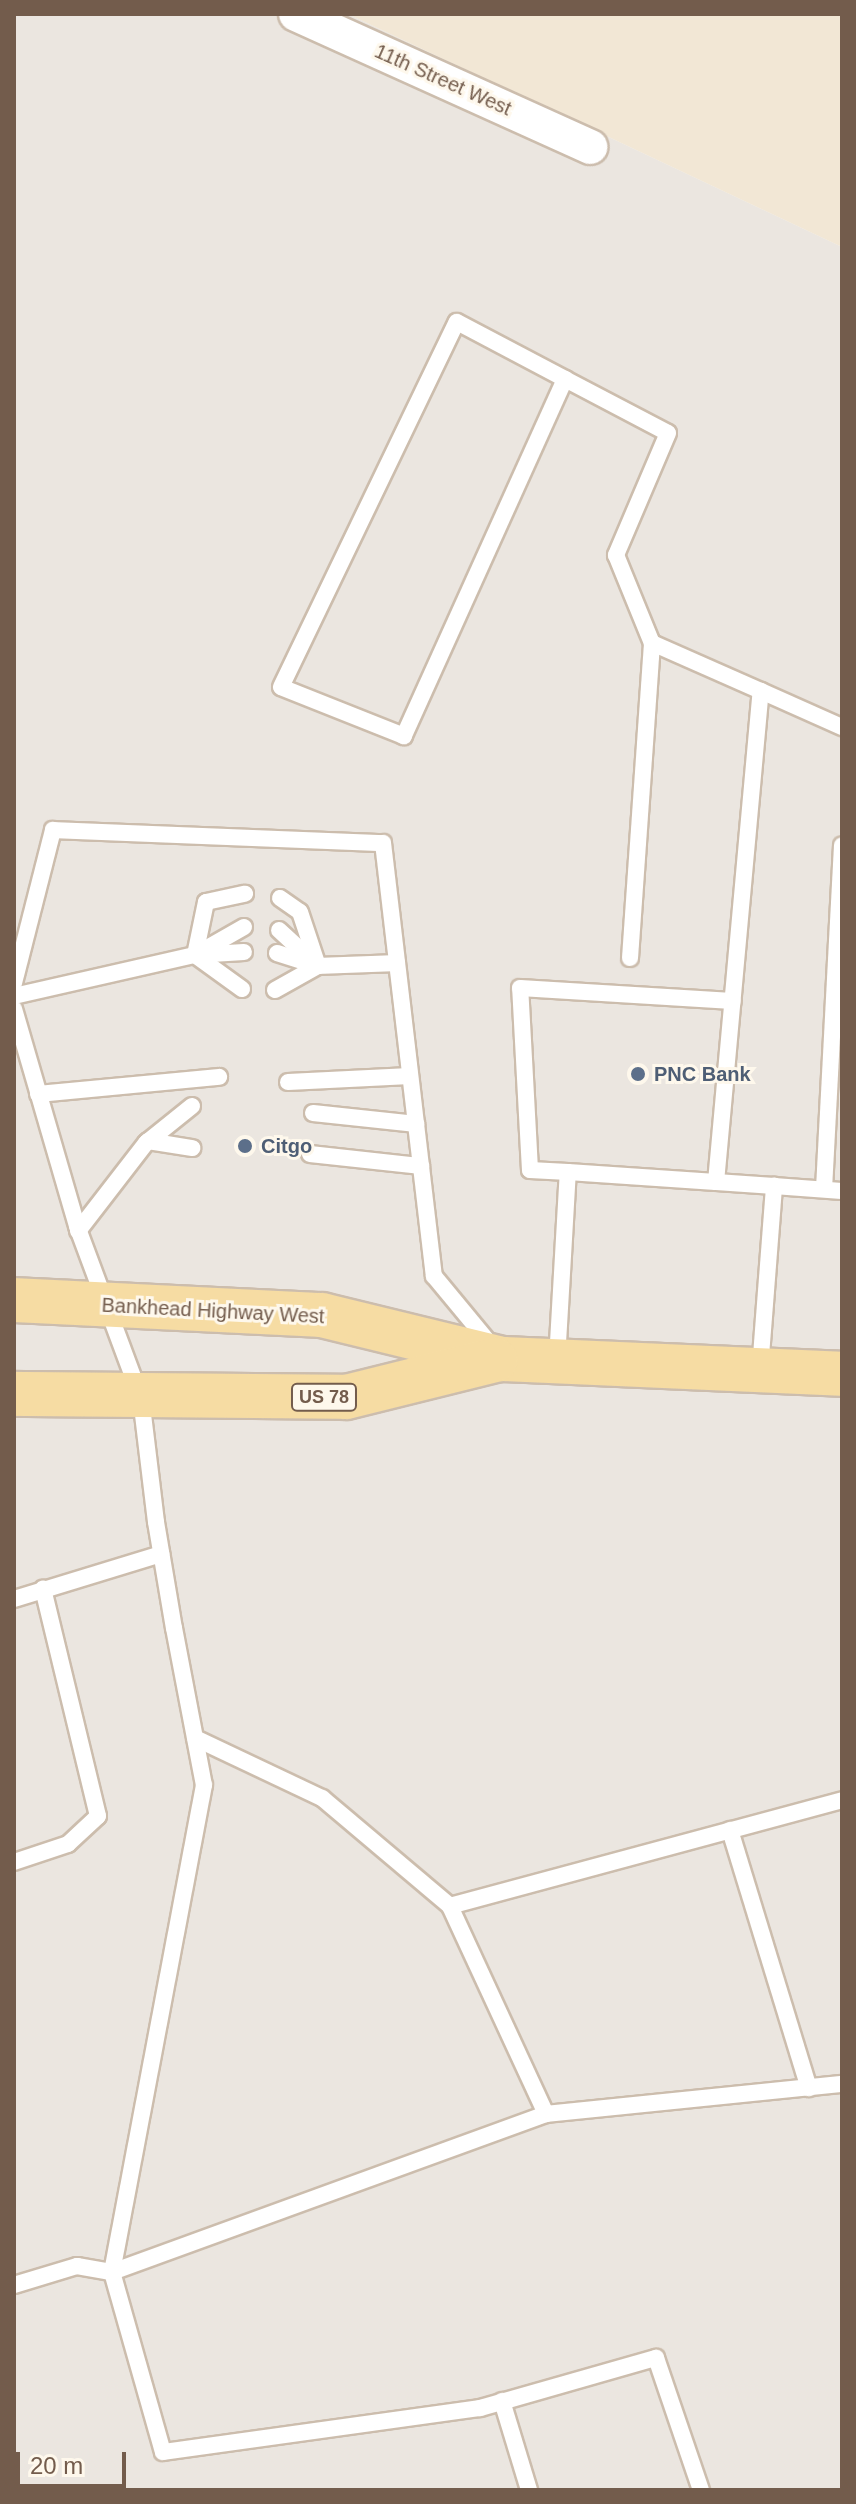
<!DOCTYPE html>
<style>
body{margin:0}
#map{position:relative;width:856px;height:2504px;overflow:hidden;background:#fbf4e6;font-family:Arial,sans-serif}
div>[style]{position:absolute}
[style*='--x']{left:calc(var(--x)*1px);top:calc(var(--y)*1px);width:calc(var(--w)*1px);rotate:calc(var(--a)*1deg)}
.residential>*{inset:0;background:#f2e7d5}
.industrial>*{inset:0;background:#ebe6e0}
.roads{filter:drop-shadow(2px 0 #ccbdad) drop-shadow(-2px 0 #ccbdad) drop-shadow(0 2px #ccbdad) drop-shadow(0 -2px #ccbdad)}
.lane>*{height:16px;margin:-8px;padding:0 8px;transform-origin:8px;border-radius:8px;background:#fff}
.street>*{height:34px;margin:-17px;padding:0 17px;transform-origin:17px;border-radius:17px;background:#fff}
.primary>*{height:44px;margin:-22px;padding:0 22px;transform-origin:22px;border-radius:22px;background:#f6dca3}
.dots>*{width:22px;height:22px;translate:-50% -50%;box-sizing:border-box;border:4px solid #fef8ec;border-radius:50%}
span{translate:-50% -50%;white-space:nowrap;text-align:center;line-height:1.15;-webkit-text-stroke:6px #fef8ec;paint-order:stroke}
.shield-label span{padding:2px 6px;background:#fef8ec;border:2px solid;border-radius:6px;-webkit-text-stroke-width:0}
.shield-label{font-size:18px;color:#735c4c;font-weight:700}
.street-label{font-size:20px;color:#735c4c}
.service-label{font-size:20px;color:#4e5e75;font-weight:700}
.left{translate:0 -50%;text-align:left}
.frame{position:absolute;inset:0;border:16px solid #735c4c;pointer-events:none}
.scale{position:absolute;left:16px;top:2452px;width:110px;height:36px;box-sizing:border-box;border:4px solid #735c4c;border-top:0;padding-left:10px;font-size:24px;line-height:28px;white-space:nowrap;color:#735c4c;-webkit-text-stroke:6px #fef8ec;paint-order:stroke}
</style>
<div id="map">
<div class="residential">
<i style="clip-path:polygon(348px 14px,842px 14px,842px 247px)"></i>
</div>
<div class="industrial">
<i style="clip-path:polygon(14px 14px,348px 14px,842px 247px,842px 2490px,14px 2490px)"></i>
</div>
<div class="roads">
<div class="lane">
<i style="--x:565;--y:379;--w:392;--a:114.3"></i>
<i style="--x:404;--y:736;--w:132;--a:-158.3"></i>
<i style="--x:281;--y:687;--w:405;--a:-64.3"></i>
<i style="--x:457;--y:322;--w:122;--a:27.8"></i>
<i style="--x:565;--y:379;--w:116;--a:27.7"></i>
<i style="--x:668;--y:433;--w:133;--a:113.1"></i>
<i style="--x:616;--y:555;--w:95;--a:67.8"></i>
<i style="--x:280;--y:898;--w:24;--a:35"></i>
<i style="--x:300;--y:912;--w:54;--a:71.6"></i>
<i style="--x:244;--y:927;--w:56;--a:150.3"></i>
<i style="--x:195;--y:955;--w:54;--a:-78.3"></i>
<i style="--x:206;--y:902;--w:40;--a:-12"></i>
<i style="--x:277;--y:953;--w:43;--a:17.6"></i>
<i style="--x:318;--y:966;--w:53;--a:-137.3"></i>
<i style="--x:630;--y:958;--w:316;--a:-86"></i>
<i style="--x:652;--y:643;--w:119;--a:23.8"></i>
<i style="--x:14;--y:983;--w:158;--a:-75.7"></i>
<i style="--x:53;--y:830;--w:330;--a:2.3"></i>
<i style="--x:383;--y:843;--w:436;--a:83.3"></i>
<i style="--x:434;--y:1276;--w:89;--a:50.4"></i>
<i style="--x:242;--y:989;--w:58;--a:-144.1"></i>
<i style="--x:195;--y:955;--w:49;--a:-3.5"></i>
<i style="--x:275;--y:990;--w:49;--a:-29.2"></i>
<i style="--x:318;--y:966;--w:79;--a:-2.2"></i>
<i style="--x:14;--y:996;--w:186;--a:-12.8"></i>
<i style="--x:14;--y:1009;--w:226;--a:73.8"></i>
<i style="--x:77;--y:1226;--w:184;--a:69.6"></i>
<i style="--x:141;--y:1398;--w:125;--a:83.1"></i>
<i style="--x:156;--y:1522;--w:108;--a:80.4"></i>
<i style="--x:174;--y:1628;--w:160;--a:79.2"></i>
<i style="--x:204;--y:1785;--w:496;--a:100.7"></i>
<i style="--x:112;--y:2272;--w:462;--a:-20"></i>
<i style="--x:546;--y:2114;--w:229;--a:-114.8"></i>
<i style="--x:450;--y:1906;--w:167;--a:-139.8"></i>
<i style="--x:322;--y:1798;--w:140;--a:-154.7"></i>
<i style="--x:288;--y:1082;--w:122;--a:-2.8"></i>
<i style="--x:38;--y:1094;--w:182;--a:-5.4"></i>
<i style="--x:313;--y:1113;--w:104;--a:6.1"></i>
<i style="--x:148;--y:1141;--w:45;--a:9"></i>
<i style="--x:310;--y:1154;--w:112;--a:6.2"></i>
<i style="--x:568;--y:1172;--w:148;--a:3.9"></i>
<i style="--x:774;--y:1186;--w:68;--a:4.2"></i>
<i style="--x:824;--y:1189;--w:344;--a:-87"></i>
<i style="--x:78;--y:1231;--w:111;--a:-52.3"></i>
<i style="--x:146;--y:1143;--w:59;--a:-38.8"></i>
<i style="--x:557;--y:1360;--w:188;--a:-86.7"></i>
<i style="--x:568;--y:1172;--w:38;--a:-177"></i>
<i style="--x:530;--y:1170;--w:182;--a:-93.1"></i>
<i style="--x:520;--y:988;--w:213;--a:3.5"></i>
<i style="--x:760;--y:1369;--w:184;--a:-85.6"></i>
<i style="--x:774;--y:1186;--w:58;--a:-176.1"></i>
<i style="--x:716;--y:1182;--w:493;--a:-84.8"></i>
<i style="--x:761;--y:691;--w:89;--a:24"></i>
<i style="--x:14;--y:1599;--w:154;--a:-17"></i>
<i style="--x:730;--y:1830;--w:270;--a:73"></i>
<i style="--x:14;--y:1862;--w:57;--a:-18.4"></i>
<i style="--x:68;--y:1844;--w:41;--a:-43"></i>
<i style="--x:98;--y:1816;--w:234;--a:-103.6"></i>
<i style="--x:450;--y:1906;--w:406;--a:-15.1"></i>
<i style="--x:546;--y:2114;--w:298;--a:-5.8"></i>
<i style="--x:14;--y:2285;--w:66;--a:-16.8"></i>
<i style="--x:77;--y:2266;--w:36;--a:10"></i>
<i style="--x:112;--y:2272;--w:187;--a:74.2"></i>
<i style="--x:163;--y:2452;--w:320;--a:-7.9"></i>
<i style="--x:480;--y:2408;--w:183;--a:-15.9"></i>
<i style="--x:656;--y:2358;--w:139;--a:71.2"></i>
<i style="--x:502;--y:2401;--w:93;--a:73.1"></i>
</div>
<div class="street">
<i style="--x:296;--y:14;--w:323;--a:24.3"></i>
</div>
<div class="primary">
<i style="--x:14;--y:1300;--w:308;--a:2.8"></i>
<i style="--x:322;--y:1315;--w:186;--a:13.7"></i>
<i style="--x:503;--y:1359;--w:339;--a:2.5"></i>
<i style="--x:14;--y:1394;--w:332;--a:0.5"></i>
<i style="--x:346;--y:1397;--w:154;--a:-13.9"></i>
</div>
</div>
<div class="dots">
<i style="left:638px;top:1074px;background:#5c6f8a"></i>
<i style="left:245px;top:1146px;background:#5c6f8a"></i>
</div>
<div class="shield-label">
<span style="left:324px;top:1397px">US 78</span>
</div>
<div class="street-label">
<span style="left:443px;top:80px;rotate:24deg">11th Street West</span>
<span style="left:213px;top:1311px;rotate:3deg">Bankhead Highway West</span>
</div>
<div class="service-label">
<span class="left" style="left:654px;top:1074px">PNC Bank</span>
<span class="left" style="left:261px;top:1146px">Citgo</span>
</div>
<div class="frame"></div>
<div class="scale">20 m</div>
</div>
